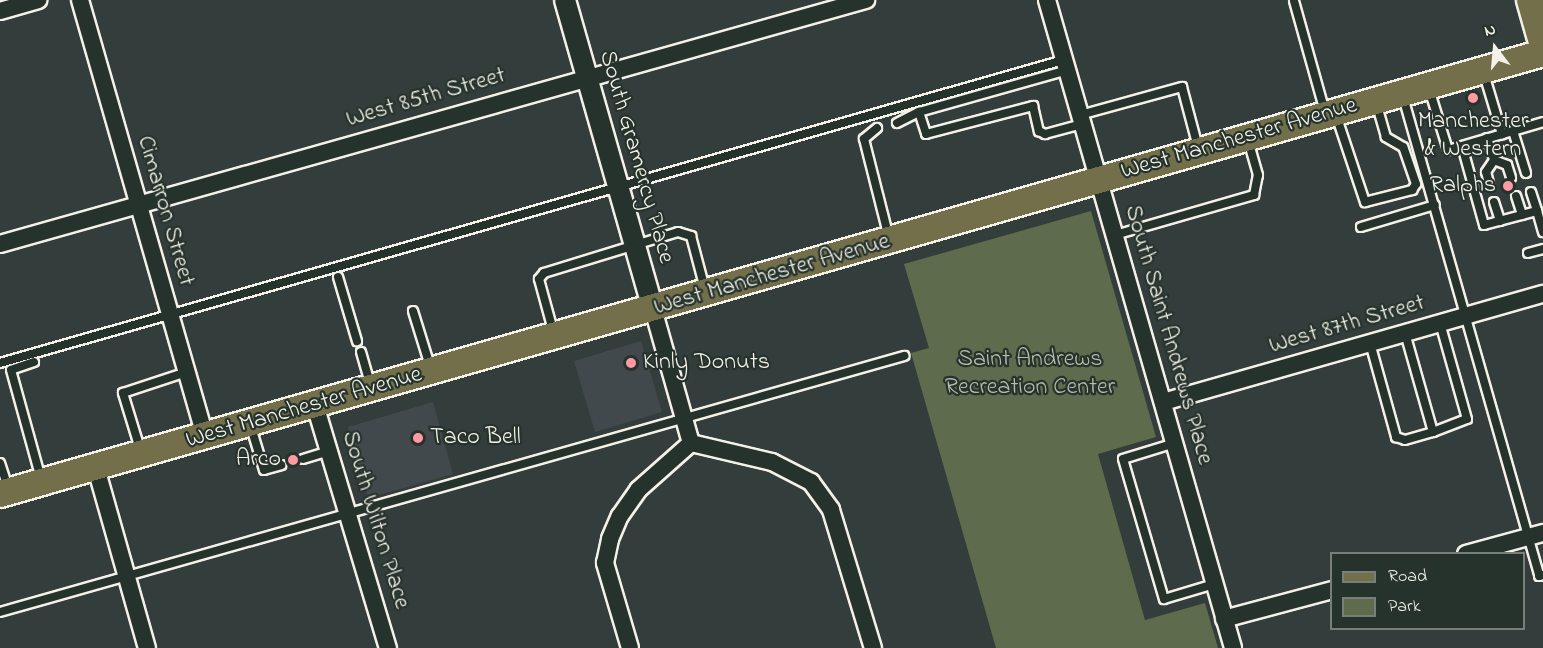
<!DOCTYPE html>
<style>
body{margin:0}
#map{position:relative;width:1543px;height:648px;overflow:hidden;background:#333d3b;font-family:"Indie Flower",sans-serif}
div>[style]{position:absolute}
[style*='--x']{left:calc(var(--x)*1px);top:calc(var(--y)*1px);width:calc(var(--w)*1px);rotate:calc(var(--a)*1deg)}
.built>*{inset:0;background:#42494c}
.green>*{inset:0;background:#5e6b4c}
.roads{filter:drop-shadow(2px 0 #f4f1e8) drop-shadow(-2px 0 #f4f1e8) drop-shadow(0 2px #f4f1e8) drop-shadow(0 -2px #f4f1e8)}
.service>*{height:8px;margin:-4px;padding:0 4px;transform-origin:4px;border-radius:4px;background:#26332d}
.minor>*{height:16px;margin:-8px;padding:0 8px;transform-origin:8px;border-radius:8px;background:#26332d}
.tertiary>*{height:20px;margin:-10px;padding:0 10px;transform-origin:10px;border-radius:10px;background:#26332d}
.primary>*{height:26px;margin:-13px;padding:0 13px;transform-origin:13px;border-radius:13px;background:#726f4a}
.dots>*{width:16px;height:16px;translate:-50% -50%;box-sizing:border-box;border:3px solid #26332d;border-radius:50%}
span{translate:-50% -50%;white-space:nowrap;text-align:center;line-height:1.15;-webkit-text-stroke:4.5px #26332d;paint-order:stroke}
.street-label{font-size:24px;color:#f4f1e8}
.poi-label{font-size:24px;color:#f4f1e8}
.right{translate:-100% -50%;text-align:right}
.left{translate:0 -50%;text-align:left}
.park-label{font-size:24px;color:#b8bbaa}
.legend{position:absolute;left:1330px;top:552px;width:195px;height:78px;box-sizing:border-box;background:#26332d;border:2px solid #787f78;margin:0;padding:8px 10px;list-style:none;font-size:18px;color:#f4f1e8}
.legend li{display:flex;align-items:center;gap:12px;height:30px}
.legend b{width:30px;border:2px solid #787f78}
.north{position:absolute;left:1465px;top:18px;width:60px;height:60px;-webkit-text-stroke:4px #26332d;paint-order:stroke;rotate:344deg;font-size:16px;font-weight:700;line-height:24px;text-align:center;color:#f4f1e8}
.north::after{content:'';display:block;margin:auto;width:21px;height:27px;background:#f4f1e8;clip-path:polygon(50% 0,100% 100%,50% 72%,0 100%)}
</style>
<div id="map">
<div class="built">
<i style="clip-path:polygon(641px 341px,662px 412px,595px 432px,574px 361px)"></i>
<i style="clip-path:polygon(433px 402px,453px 474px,368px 498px,348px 427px)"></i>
</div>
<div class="green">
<i style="clip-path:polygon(1091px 211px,1156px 437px,1098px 454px,1145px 620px,1205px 603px,1218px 648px,996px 648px,911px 353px,929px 348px,904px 264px)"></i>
</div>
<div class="roads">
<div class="service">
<i style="--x:1294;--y:1;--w:115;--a:74.4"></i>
<i style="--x:1484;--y:74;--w:63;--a:73.3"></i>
<i style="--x:1429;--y:89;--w:64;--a:72.7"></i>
<i style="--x:1448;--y:150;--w:99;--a:-16.4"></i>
<i style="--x:1403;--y:97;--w:498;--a:74.1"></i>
<i style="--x:1539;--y:576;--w:4;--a:-14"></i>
<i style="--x:919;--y:112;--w:23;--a:72"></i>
<i style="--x:926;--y:134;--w:111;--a:-14.7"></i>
<i style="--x:1033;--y:106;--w:26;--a:77"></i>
<i style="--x:1039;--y:131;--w:7;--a:27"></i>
<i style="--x:1045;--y:134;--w:38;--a:-15"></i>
<i style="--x:1080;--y:115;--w:106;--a:-15.4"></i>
<i style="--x:1182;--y:87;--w:62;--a:75.1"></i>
<i style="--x:1336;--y:115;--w:92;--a:71.6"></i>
<i style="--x:1365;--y:202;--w:49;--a:-14.3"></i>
<i style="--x:1412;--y:190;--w:7;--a:-56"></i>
<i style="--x:1416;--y:184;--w:39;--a:-109"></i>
<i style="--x:1403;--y:147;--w:20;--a:-150"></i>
<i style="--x:1386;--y:137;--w:35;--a:-106"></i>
<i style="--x:897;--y:123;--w:25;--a:-27"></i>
<i style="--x:919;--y:112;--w:154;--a:-15.8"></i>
<i style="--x:877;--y:128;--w:17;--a:140"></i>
<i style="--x:864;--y:139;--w:102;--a:75.8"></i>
<i style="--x:1513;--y:131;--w:44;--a:72.8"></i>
<i style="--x:1487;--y:138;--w:23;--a:72"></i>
<i style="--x:1462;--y:146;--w:82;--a:74.4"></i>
<i style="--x:1484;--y:225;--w:55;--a:-14.8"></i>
<i style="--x:1537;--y:211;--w:22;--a:74"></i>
<i style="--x:1494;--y:160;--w:14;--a:21"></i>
<i style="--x:1507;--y:165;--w:13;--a:72"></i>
<i style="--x:1489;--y:183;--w:11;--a:-105"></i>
<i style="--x:1486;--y:172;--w:14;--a:-56"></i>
<i style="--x:1531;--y:192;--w:20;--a:72"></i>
<i style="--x:1516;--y:196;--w:20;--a:72"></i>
<i style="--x:1494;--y:202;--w:20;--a:72"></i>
<i style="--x:1361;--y:227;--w:77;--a:-16.6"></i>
<i style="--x:1115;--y:235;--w:145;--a:-16.1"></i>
<i style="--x:1254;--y:195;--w:20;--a:-79"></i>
<i style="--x:1258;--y:175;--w:36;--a:-106"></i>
<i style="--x:1528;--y:253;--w:16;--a:-15"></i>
<i style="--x:338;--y:277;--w:67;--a:73.5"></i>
<i style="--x:413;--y:311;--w:61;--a:72.8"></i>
<i style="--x:554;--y:334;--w:57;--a:-105.3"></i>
<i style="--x:539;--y:279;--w:8;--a:-50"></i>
<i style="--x:544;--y:273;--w:95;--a:-17.1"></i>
<i style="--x:635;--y:245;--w:45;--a:-16.8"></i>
<i style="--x:678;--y:232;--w:14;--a:17"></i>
<i style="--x:691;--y:236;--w:55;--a:75.2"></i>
<i style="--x:1370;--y:343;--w:98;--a:74.5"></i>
<i style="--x:1396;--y:437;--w:9;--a:18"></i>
<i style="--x:1405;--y:440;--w:29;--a:-16"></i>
<i style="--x:1433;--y:432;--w:103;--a:-105.8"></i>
<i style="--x:361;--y:352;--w:35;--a:74"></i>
<i style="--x:34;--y:362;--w:24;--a:161"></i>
<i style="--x:11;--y:370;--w:113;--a:74.6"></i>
<i style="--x:0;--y:363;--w:1106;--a:-15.9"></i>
<i style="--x:250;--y:424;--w:48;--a:73.1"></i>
<i style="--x:264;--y:470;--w:18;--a:-16"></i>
<i style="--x:1433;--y:432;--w:36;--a:-21"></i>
<i style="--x:1467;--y:419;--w:100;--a:-105.7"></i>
<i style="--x:1175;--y:443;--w:54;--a:162.9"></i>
<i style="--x:1123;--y:459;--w:146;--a:73.7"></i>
<i style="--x:1164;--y:599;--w:52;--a:-16.7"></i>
<i style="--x:141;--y:452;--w:62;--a:-107"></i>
<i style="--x:123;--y:393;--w:67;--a:-18.2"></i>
<i style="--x:303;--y:459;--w:27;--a:-17"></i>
<i style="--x:0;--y:463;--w:26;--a:72"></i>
<i style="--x:0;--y:612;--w:940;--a:-15.81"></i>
</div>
<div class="minor">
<i style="--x:80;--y:0;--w:454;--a:74"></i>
<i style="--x:1047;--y:0;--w:674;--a:73.98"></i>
<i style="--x:0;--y:11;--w:40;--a:-16"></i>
<i style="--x:0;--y:244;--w:900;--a:-15.74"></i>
<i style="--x:653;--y:309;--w:139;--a:74.2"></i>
<i style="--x:1163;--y:402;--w:395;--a:-15.9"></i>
<i style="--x:315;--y:405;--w:254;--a:73.3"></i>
<i style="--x:691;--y:443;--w:83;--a:13.2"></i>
<i style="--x:772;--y:462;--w:44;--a:27.1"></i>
<i style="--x:811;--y:482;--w:34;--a:54"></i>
<i style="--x:831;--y:510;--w:144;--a:73.1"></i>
<i style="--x:96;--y:468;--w:187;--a:74.2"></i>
<i style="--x:1466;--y:554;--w:80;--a:-15.3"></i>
<i style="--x:1224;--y:619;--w:112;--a:-15"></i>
<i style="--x:630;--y:648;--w:89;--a:-106.4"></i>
<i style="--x:605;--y:563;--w:25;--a:-78"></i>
<i style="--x:610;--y:539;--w:25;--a:-67"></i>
<i style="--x:620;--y:516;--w:32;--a:-55"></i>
<i style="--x:638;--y:490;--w:71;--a:-41.6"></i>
</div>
<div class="tertiary">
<i style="--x:565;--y:0;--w:321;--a:74.1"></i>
</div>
<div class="primary">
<i style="--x:1530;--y:0;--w:48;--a:74.2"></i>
<i style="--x:0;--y:494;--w:1605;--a:-15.95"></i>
</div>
</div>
<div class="dots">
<i style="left:1473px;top:98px;background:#ff9aa2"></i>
<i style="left:1508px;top:186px;background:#ff9aa2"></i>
<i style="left:631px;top:363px;background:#ff9aa2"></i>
<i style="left:418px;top:438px;background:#ff9aa2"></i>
<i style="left:293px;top:460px;background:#ff9aa2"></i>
</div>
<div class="street-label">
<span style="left:426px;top:98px;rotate:-16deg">West 85th Street</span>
<span style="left:1239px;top:139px;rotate:-16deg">West Manchester Avenue</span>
<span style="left:636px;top:157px;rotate:74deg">South Gramercy Place</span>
<span style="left:165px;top:211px;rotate:74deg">Cimarron Street</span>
<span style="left:772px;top:275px;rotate:-16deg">West Manchester Avenue</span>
<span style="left:1347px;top:325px;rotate:-16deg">West 87th Street</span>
<span style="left:1168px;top:335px;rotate:74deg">South Saint Andrews Place</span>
<span style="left:304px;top:408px;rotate:-16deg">West Manchester Avenue</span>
<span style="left:375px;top:520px;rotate:73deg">South Wilton Place</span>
</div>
<div class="poi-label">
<span style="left:1473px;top:136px">Manchester<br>&amp; Western</span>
<span class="right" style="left:1496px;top:186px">Ralphs</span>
<span class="left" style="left:643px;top:363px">Kinly Donuts</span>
<span class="left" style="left:430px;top:438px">Taco Bell</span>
<span class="right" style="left:281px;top:460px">Arco</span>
</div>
<div class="park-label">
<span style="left:1030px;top:374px">Saint Andrews<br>Recreation Center</span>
</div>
<ul class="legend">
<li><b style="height:8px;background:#726f4a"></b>Road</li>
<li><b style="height:16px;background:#5e6b4c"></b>Park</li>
</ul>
<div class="north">N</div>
</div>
